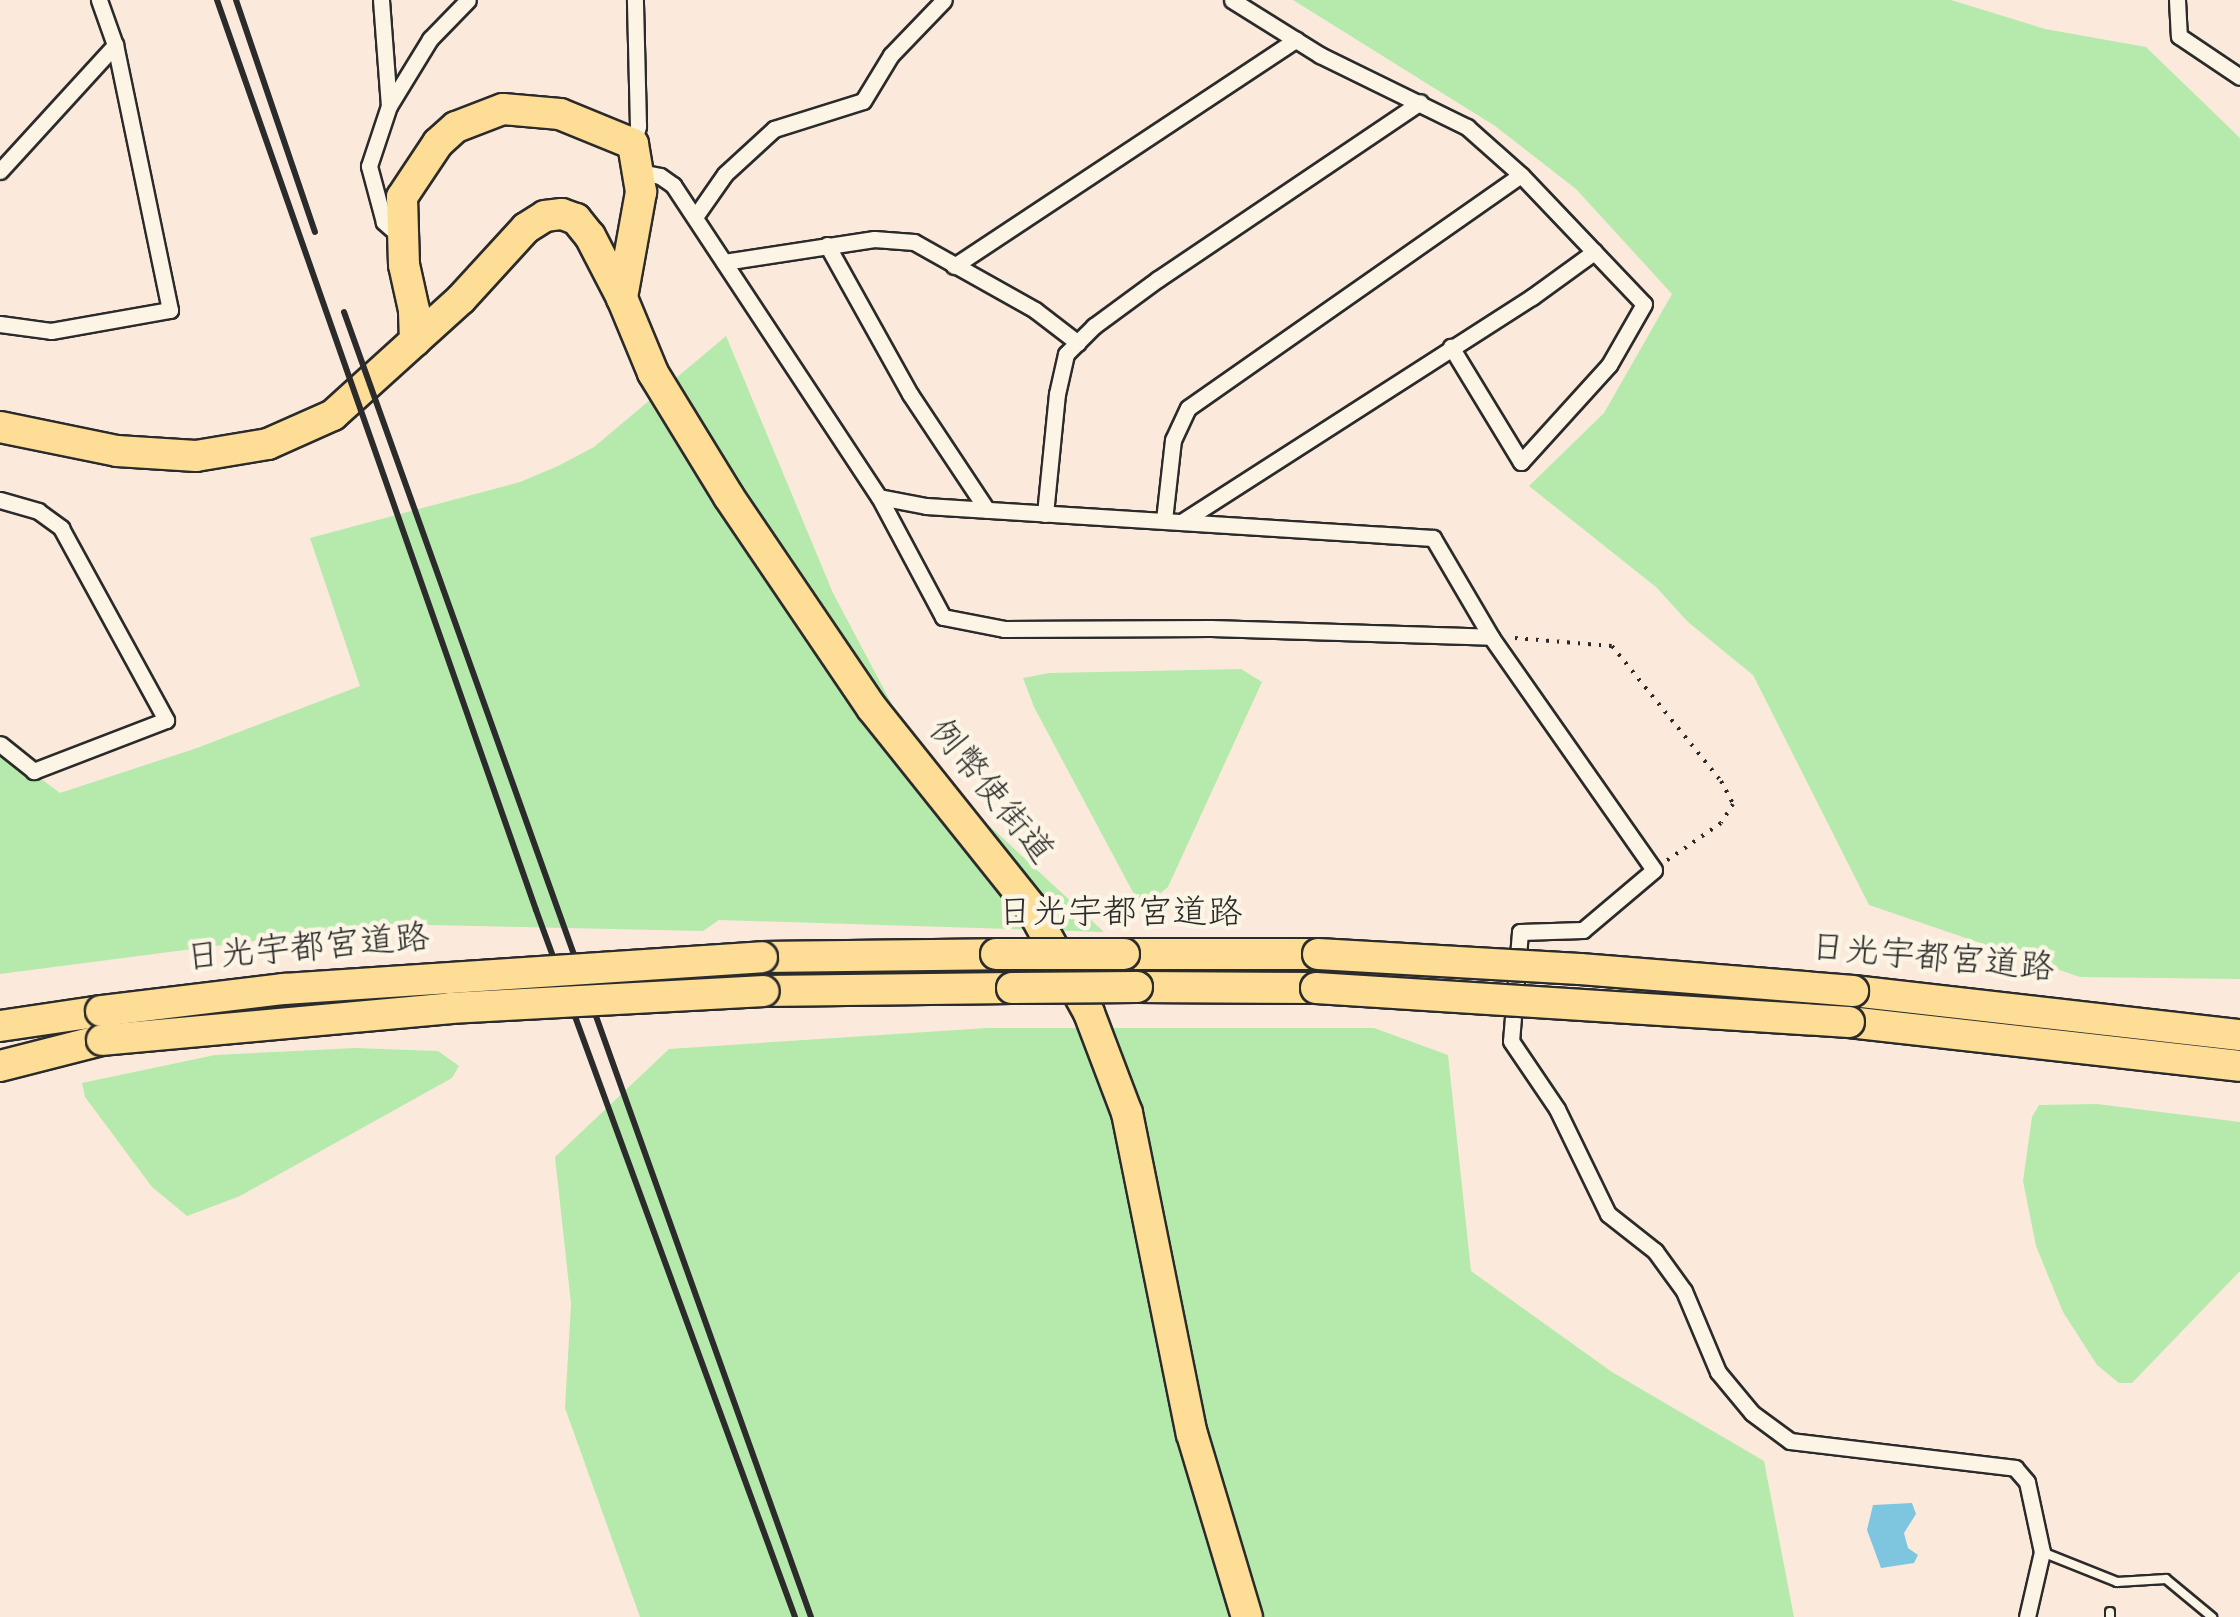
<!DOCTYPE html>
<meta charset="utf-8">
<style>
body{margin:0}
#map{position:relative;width:2240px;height:1617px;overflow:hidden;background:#fbeadb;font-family:"Gochi Hand","Klee One",sans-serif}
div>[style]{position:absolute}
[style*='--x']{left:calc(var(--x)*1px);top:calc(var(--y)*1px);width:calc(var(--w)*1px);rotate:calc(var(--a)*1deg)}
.green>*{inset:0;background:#b5eaac}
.water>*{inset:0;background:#7ec6df}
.path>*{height:4px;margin-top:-2px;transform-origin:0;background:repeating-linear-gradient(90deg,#2b2b2b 0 2.5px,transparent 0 10.5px)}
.roads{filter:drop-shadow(2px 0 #2b2b2b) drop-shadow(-2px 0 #2b2b2b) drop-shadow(0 2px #2b2b2b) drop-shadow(0 -2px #2b2b2b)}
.lane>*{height:8px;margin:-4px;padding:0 4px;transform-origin:4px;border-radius:4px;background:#fcf5e5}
.street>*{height:15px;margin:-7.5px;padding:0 7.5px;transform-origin:7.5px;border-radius:7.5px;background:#fcf5e5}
.highway>*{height:30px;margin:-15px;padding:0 15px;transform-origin:15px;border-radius:15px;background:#fedd96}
.rail>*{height:6px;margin:-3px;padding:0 3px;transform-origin:3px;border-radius:3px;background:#2b2b2b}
.bridges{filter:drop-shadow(2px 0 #2b2b2b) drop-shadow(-2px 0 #2b2b2b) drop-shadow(0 2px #2b2b2b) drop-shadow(0 -2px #2b2b2b)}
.highway-bridge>*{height:30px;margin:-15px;padding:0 15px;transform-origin:15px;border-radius:15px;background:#fedd96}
span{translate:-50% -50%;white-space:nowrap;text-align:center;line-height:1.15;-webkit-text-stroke:9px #fcf5e5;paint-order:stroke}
.street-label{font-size:35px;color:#2b2b2b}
</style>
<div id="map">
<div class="green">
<i style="clip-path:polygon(1293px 0,1951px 0,2045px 29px,2146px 47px,2240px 138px,2240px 979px,2080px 977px,1869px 905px,1753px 675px,1688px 622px,1656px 587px,1529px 486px,1604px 413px,1672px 294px,1576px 189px,1495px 126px)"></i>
<i style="clip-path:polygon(726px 336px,833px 593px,905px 729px,898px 741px,1104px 932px,719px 920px,703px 931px,385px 924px,0 974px,0 748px,60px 793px,197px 748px,360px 686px,310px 538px,520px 482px,558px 466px,594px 447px)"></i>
<i style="clip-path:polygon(1241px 669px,1262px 682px,1168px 887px,1151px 901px,1136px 898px,1034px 707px,1023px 678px,1049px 673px)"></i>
<i style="clip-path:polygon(987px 1028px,1374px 1028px,1448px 1055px,1471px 1271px,1612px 1372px,1764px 1461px,1794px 1617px,640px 1617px,565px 1408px,571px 1304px,555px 1157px,669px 1049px)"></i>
<i style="clip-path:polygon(355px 1048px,438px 1051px,459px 1066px,452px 1078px,240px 1196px,187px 1216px,152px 1187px,85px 1097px,82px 1083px,215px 1055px)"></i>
<i style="clip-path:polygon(2097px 1104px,2240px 1122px,2240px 1271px,2132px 1383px,2119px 1383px,2097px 1365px,2063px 1312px,2036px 1246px,2023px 1181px,2032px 1117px,2039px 1105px)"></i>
</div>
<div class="water">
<i style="clip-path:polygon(1912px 1503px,1916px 1514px,1904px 1533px,1908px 1548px,1918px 1555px,1914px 1563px,1881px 1568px,1867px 1530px,1873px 1505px)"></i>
</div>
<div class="path">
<i style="--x:1515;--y:638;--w:97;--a:4.7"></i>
<i style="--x:1612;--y:646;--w:174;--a:51.1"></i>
<i style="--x:1721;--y:781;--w:26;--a:62"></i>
<i style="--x:1733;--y:804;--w:22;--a:122"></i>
<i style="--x:1721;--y:823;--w:67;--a:145.4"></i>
</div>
<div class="roads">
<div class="lane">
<i style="--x:2042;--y:1552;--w:81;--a:21.8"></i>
<i style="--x:2117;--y:1582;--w:49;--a:-3.5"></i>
<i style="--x:2166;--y:1579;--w:60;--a:39.6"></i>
<i style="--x:2110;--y:1617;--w:5;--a:-90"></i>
</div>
<div class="street">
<i style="--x:381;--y:0;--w:106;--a:85.7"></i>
<i style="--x:1232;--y:0;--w:104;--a:32"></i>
<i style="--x:1320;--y:55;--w:164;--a:26.1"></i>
<i style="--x:1467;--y:127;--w:72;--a:41.6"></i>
<i style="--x:1521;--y:175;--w:178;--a:46.4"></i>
<i style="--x:1644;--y:304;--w:70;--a:119.8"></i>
<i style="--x:1609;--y:365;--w:131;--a:132.2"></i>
<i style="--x:1521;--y:462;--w:135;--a:-121.3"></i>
<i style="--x:2177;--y:0;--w:36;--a:87"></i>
<i style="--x:2179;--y:36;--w:73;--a:33.9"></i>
<i style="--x:633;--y:144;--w:19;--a:-74"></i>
<i style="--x:638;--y:126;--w:126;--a:-91.4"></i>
<i style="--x:0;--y:171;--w:171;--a:-47.6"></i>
<i style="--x:640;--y:172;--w:20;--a:11"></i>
<i style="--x:660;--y:176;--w:16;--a:35"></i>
<i style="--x:673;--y:185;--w:374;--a:56.6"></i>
<i style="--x:879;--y:497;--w:48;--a:10.8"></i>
<i style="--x:926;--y:506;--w:508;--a:3.61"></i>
<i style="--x:1433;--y:538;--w:115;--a:59.6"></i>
<i style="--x:1491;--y:637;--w:284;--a:55"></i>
<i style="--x:1654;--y:870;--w:93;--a:139.8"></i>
<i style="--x:1583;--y:930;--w:63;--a:178.2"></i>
<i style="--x:1520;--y:932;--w:109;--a:94.7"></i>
<i style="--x:1511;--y:1041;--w:82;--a:55.9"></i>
<i style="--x:1557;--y:1109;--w:117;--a:64.1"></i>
<i style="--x:1608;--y:1214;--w:60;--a:38.2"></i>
<i style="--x:1655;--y:1251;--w:49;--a:54.1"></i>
<i style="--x:1684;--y:1291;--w:88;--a:67.2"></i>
<i style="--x:1718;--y:1372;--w:53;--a:50.3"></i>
<i style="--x:1752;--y:1413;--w:47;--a:36.4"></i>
<i style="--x:1790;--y:1441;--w:227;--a:6.8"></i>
<i style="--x:2015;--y:1468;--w:18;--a:49"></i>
<i style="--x:2027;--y:1482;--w:72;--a:77.9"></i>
<i style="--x:2042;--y:1552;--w:67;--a:103"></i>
<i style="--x:695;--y:217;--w:52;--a:-55.1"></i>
<i style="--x:725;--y:174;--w:67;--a:-42.6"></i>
<i style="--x:774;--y:129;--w:93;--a:-17.5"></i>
<i style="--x:863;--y:101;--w:54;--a:-58.7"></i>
<i style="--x:891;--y:55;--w:76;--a:-46.1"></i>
<i style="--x:401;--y:237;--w:23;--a:-139"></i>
<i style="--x:384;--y:222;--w:58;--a:-105"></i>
<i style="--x:369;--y:166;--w:63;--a:-71.6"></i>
<i style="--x:389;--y:106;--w:79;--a:-58.5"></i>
<i style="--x:430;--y:39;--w:54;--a:-45.7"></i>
<i style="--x:827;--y:245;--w:171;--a:60.9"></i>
<i style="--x:910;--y:394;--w:139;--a:56.4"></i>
<i style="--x:724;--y:262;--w:152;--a:-8.7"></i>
<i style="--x:874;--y:239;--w:40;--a:4.3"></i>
<i style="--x:914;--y:242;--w:139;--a:29.3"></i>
<i style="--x:1035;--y:310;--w:54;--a:37.5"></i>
<i style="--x:954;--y:266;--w:410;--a:-33.5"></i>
<i style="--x:0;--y:324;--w:51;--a:7.8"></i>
<i style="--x:51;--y:331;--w:121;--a:-10"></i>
<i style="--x:170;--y:310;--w:271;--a:-101.7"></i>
<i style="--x:115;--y:45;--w:48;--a:-109.6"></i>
<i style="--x:879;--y:497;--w:136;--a:61.9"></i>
<i style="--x:943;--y:617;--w:62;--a:11.1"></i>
<i style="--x:1004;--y:629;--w:207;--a:-0.3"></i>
<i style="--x:1211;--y:628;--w:280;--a:1.8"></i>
<i style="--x:0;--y:500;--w:40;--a:16"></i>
<i style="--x:38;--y:511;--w:29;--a:36"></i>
<i style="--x:61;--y:528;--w:219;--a:61.3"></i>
<i style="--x:166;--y:720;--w:142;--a:158.9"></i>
<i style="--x:34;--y:771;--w:43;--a:-141.5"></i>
<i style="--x:1045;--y:514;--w:121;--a:-84.3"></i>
<i style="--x:1057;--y:394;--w:41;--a:-77.3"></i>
<i style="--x:1066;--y:354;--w:40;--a:-45"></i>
<i style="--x:1094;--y:326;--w:79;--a:-36.3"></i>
<i style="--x:1158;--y:279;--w:316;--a:-34"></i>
<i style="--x:1164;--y:520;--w:81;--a:-83.6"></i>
<i style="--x:1173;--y:440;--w:35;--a:-65"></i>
<i style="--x:1188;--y:408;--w:406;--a:-35"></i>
<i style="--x:1183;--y:521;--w:415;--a:-32.7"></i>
<i style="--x:1532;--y:297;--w:77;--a:-36"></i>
</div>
<div class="highway">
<i style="--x:415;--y:341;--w:31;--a:-92"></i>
<i style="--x:414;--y:310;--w:46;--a:-102.5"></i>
<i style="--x:404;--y:265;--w:68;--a:-91.7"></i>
<i style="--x:402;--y:197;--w:65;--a:-56.3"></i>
<i style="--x:438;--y:143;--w:24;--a:-42"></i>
<i style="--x:456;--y:127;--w:50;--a:-21"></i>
<i style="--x:503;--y:109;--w:57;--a:5"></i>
<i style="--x:560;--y:114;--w:79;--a:22.3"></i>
<i style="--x:633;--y:144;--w:49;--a:80.5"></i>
<i style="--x:641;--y:192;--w:108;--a:100.2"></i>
<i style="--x:0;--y:427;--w:119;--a:11.6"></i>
<i style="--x:117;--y:451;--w:79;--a:3.6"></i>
<i style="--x:196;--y:456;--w:73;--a:-9.5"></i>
<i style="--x:268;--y:444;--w:71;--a:-24"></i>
<i style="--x:333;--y:415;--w:173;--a:-42.2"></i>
<i style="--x:461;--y:299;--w:96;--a:-47.5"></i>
<i style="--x:526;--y:228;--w:22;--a:-32"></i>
<i style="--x:545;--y:216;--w:17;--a:-7"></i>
<i style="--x:562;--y:214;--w:15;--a:20"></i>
<i style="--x:576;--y:219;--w:22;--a:51"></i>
<i style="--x:590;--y:236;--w:70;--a:62.7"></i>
<i style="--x:622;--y:298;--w:81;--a:67.5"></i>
<i style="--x:653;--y:373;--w:145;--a:58.5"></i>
<i style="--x:729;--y:497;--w:255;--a:55.9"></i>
<i style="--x:872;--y:708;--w:253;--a:51.4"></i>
<i style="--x:1030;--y:906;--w:122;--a:61.1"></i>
<i style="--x:1089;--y:1013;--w:107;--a:69.2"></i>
<i style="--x:1127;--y:1113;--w:328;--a:78.6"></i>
<i style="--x:1192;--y:1434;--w:191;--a:73.3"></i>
<i style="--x:1124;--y:954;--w:194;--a:0"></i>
<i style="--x:762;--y:957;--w:234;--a:-0.7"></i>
<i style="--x:1137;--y:987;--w:179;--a:0.3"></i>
<i style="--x:764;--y:991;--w:248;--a:-0.7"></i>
<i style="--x:1853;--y:991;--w:389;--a:6.5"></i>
<i style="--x:1849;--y:1022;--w:393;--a:6.4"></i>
<i style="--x:0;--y:1026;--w:102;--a:-8.4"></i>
<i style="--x:0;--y:1066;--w:105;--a:-14.3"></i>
</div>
</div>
<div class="rail">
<i style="--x:217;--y:0;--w:964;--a:70.68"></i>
<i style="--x:536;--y:910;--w:753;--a:69.88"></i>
<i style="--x:236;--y:0;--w:245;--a:71.2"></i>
<i style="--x:344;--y:312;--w:1386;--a:70.31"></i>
</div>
<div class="bridges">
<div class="highway-bridge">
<i style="--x:996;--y:954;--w:128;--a:0"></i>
<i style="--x:1318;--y:954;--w:262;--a:3.3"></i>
<i style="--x:1580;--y:969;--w:274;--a:4.6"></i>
<i style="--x:1012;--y:988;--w:125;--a:-0.5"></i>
<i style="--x:1316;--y:988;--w:534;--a:3.65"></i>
<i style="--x:101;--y:1011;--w:184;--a:-6.9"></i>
<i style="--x:284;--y:989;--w:479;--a:-3.8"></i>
<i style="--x:102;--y:1040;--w:350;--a:-5.2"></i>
<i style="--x:451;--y:1008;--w:313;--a:-3.1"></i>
</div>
</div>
<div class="street-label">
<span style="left:988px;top:794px;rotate:51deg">例幣使街道</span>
<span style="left:1120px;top:917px">日光宇都宮道路</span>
<span style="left:308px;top:952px;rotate:-5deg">日光宇都宮道路</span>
<span style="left:1932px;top:962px;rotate:5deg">日光宇都宮道路</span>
</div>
</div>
